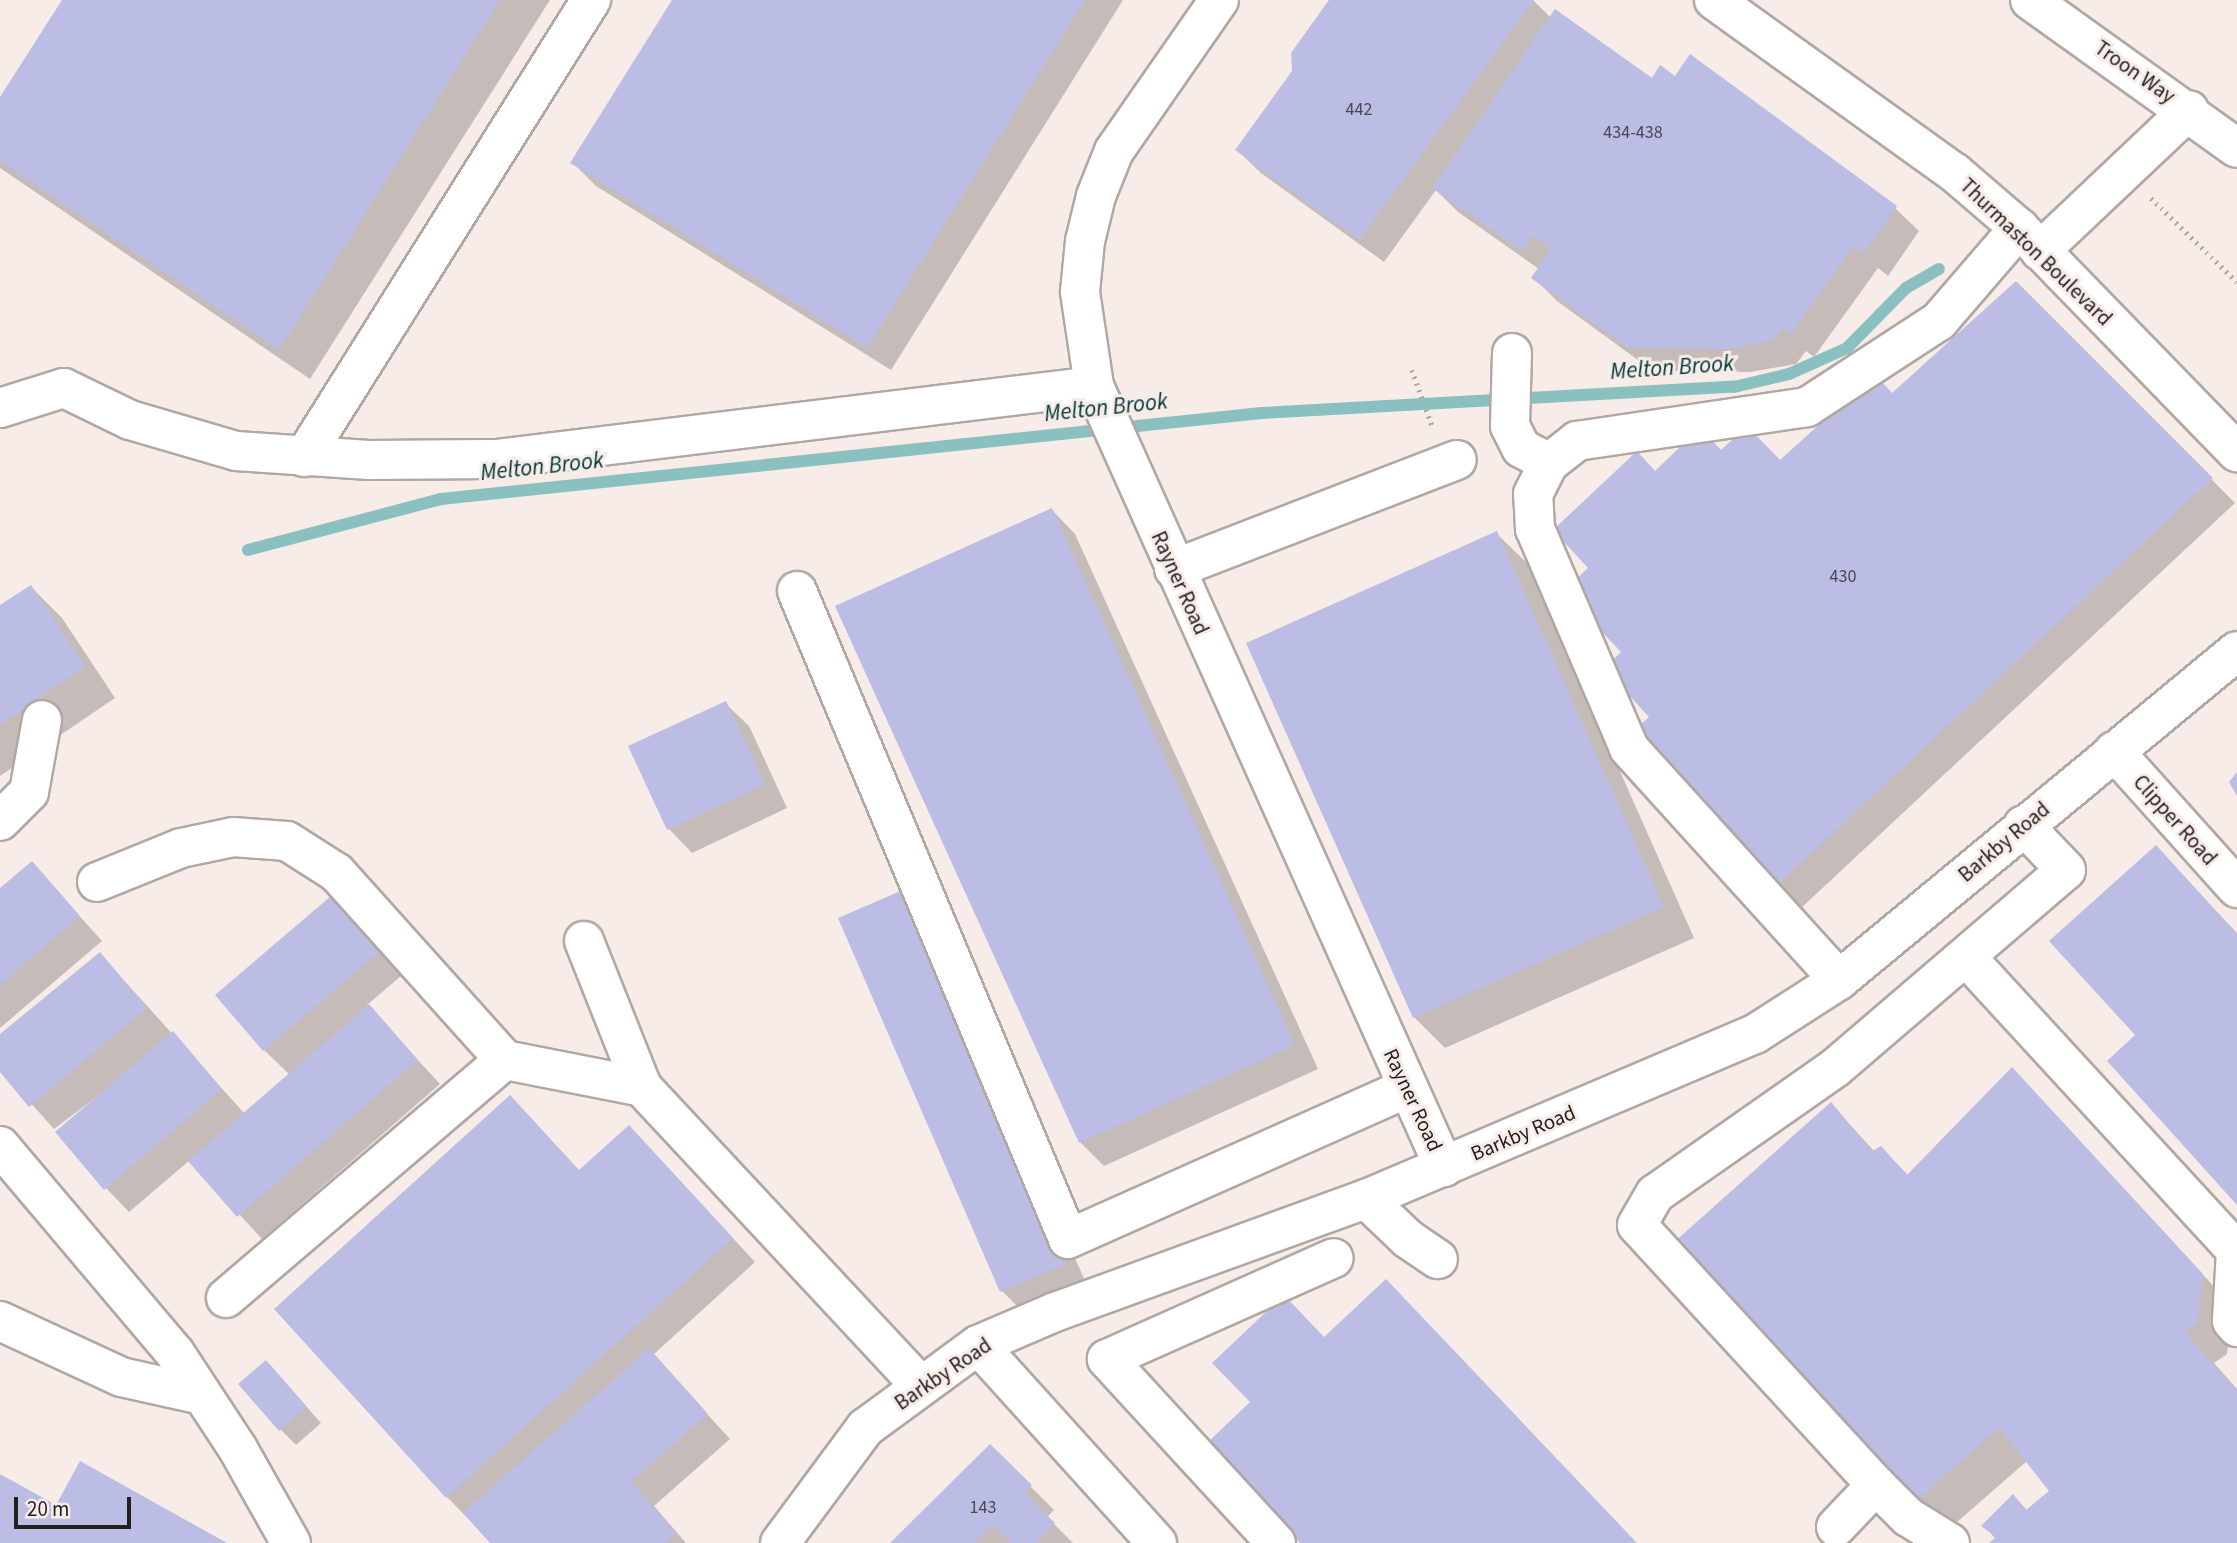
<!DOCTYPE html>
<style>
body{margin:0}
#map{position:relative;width:2237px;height:1543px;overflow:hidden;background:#f7ece8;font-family:"Source Sans 3",sans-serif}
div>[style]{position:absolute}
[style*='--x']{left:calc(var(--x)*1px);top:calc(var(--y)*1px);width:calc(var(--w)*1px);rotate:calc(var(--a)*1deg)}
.shadow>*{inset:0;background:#0003}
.stream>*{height:12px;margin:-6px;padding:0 6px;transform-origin:6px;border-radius:6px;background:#8ac0c0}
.building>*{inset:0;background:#bbbde5}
.path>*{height:4.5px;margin-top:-2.25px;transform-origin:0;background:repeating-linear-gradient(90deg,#b0a8a4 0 2px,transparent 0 7px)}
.roads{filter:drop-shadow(2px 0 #b1a7a3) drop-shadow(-2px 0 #b1a7a3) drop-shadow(0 2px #b1a7a3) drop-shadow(0 -2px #b1a7a3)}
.minor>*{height:38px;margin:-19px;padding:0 19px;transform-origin:19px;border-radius:19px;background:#fff}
.highway>*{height:38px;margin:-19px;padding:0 19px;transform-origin:19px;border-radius:19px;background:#fff}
span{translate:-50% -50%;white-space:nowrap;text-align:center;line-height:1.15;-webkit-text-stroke:6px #f7ece8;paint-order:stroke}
.number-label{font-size:18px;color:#4a4750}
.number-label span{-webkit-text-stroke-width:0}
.street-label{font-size:21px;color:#24201e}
.water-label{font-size:23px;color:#023839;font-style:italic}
.scale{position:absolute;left:14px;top:1497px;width:117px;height:32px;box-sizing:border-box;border:4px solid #24201e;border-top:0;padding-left:9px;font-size:21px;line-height:24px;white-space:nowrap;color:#24201e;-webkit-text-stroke:5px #f7ece8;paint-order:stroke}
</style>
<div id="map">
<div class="shadow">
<i style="clip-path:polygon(64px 0,550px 0,310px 379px,0 168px,0 100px)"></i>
<i style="clip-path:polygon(674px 0,1123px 0,891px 370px,596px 186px,573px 163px)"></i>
<i style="clip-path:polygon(1331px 0,1533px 0,1551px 18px,1652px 80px,1895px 208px,1919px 231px,1888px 276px,1878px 268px,1814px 357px,1806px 351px,1796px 364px,1750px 372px,1653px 371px,1557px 301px,1533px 277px,1539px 269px,1458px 212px,1436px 190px,1384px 262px,1261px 173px,1237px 150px,1294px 71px)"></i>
<i style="clip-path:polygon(2016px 283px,2235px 503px,1799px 910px,1776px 886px,1651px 717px,1591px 568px,1656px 472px,1722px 452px,1781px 462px,1893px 395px)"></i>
<i style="clip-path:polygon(1052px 510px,1075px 534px,1318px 1069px,1104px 1166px,1080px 1142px)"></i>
<i style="clip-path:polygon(1497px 534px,1528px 564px,1694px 938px,1445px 1048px,1414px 1017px)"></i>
<i style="clip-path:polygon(31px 587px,62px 618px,115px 698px,0 776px,0 607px)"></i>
<i style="clip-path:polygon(725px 703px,749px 726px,787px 808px,692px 853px,669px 829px)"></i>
<i style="clip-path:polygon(2156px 847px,2237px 933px,2237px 1202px,2137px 1035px)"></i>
<i style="clip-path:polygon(32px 863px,102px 941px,0 1028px,0 891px)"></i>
<i style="clip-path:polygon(331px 898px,401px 976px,367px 1005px,440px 1084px,262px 1239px,190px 1160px,129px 1212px,106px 1188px,116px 1082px,54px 1129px,0 1069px,0 1037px,100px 954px,245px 1114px,290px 1075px,264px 1050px)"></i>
<i style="clip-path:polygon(927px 915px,1088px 1288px,1026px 1315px,1002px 1291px,840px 918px)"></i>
<i style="clip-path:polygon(2012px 1069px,2233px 1307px,2227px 1354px,2214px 1363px,2237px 1389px,2237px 1543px,1992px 1543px,1996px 1539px,1984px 1526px,2013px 1496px,2028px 1511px,2052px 1491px,2027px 1461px,1933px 1543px,1918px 1543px,1831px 1104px,1875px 1152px,1881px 1148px,1909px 1176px)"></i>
<i style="clip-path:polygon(652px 1151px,755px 1262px,653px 1355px,730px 1439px,654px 1506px,686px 1543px,492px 1543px,447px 1497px,580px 1172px)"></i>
<i style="clip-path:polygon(281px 1378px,321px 1423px,296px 1445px,280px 1429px)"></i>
<i style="clip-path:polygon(990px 1446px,1054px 1510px,1047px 1517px,1073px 1543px,893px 1543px)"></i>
</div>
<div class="stream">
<i style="--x:248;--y:550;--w:200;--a:-14.8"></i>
<i style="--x:441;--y:499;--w:825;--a:-5.98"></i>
<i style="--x:1262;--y:413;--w:473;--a:-3.2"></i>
<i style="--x:1734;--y:387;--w:57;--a:-13.3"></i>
<i style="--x:1789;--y:374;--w:64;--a:-24.1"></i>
<i style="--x:1847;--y:348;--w:84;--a:-45.5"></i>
<i style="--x:1906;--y:288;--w:38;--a:-30"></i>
</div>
<div class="building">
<i style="clip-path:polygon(62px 0,500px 0,279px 350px,0 161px,0 97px)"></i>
<i style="clip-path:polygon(672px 0,1085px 0,867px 348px,570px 163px)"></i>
<i style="clip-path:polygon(1329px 0,1534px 0,1359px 240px,1235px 150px,1292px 71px,1291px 53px)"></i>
<i style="clip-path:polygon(1555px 9px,1652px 78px,1660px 65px,1675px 76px,1690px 54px,1897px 206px,1864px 253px,1854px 246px,1790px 335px,1782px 328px,1772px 341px,1726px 349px,1628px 348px,1531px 278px,1551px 249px,1533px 236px,1522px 251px,1432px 188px)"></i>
<i style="clip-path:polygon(2016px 281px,2213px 478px,1775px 887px,1631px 733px,1649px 717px,1604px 668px,1621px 652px,1584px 613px,1569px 586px,1588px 568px,1553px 530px,1637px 451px,1655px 471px,1700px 428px,1721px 450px,1747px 426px,1780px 460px,1875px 374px,1892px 393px)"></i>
<i style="clip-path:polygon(1052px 508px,1295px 1045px,1079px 1143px,835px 606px)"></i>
<i style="clip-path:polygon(1497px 531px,1664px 907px,1413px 1018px,1246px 643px)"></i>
<i style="clip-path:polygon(31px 585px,85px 666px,0 725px,0 605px)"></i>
<i style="clip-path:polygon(726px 701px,765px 784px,667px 830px,628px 746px)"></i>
<i style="clip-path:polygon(2237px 772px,2237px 796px,2229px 782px)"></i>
<i style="clip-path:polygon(2156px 845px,2237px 934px,2237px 1205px,2107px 1061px,2135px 1035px,2049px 941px)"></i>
<i style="clip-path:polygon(32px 861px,80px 916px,0 985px,0 888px)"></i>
<i style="clip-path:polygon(903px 890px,1066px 1264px,1000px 1292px,838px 918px)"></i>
<i style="clip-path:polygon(331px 896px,379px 952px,263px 1051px,215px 995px)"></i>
<i style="clip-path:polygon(100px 952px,147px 1008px,29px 1107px,0 1072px,0 1034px)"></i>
<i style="clip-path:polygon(369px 1004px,418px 1060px,237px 1217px,188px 1161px)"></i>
<i style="clip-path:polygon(173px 1031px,222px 1089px,104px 1190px,55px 1132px)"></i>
<i style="clip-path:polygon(2012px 1067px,2203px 1274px,2197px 1323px,2185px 1332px,2237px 1391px,2237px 1543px,1989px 1543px,1996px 1537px,1981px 1526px,2013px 1494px,2026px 1510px,2049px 1491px,1999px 1428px,1893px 1521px,1652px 1262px,1831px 1102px,1872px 1151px,1881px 1146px,1907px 1175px)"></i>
<i style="clip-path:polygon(510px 1095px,579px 1170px,629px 1125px,733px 1238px,446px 1498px,274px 1309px)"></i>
<i style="clip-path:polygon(1386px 1279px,1637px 1543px,1300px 1543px,1206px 1444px,1250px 1402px,1212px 1363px,1284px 1295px,1324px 1337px)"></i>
<i style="clip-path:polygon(649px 1348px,708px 1414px,631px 1482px,676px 1533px,665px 1543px,490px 1543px,463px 1513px)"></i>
<i style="clip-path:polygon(266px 1360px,307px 1407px,279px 1431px,238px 1384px)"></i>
<i style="clip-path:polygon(990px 1444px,1032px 1485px,1024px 1493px,1055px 1523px,1036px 1543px,1011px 1543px,993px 1525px,975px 1543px,890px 1543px)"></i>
<i style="clip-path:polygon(80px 1461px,227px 1543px,0 1543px,0 1474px,56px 1505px)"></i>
</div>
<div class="path">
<i style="--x:2151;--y:198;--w:120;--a:44.3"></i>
<i style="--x:1412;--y:370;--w:62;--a:70.1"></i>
</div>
<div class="roads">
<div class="minor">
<i style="--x:1219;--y:0;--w:184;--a:124.8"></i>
<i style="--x:1114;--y:151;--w:48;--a:111.8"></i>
<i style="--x:1096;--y:196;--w:46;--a:103.7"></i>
<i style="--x:1085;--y:241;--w:51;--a:95.6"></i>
<i style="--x:1080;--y:292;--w:95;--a:81.5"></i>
<i style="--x:1094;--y:386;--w:856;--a:65.86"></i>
<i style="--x:1714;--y:0;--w:297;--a:35.7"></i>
<i style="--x:1955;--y:173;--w:84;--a:40.7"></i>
<i style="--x:2019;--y:228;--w:313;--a:45.8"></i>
<i style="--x:2040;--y:251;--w:205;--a:-43.4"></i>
<i style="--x:1512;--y:353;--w:73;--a:91.6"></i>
<i style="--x:1510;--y:426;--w:25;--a:63"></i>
<i style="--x:1521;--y:448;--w:32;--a:28"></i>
<i style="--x:0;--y:408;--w:67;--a:-17.4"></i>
<i style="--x:64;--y:388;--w:73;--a:25.9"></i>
<i style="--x:130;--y:420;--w:110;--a:16.3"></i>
<i style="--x:236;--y:451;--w:133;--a:3.9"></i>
<i style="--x:369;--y:460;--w:127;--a:-0.5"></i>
<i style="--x:496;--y:459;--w:602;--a:-6.96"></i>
<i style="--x:304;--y:457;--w:540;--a:-57.87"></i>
<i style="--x:1174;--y:569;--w:303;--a:-21.1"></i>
<i style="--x:797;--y:591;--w:702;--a:67.3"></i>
<i style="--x:1068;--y:1239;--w:371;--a:-24"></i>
<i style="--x:2114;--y:751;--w:184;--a:48.1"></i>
<i style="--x:0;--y:821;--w:41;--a:-45"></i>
<i style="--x:29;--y:792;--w:73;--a:-79.8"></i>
<i style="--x:97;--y:882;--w:91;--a:-22"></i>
<i style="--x:181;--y:848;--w:53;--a:-11.9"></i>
<i style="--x:233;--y:837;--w:54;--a:4.2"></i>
<i style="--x:287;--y:841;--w:59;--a:32.6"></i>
<i style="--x:337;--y:873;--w:251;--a:48.1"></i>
<i style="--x:584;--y:941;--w:157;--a:68.3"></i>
<i style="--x:1967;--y:958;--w:398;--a:47.4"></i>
<i style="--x:2236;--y:1251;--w:70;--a:93.3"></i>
<i style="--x:2232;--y:1321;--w:8;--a:50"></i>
<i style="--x:1839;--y:980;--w:313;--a:-132.2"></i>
<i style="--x:1629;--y:748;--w:238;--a:-113.2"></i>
<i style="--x:1535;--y:529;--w:35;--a:-93"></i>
<i style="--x:1533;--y:494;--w:35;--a:-63"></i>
<i style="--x:1549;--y:463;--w:36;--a:-38"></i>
<i style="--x:1577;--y:441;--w:232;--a:-8.4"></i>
<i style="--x:1807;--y:407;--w:158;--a:-33.1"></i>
<i style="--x:1939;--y:321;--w:123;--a:-49.3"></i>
<i style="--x:0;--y:1146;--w:271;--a:49.8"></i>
<i style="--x:175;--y:1353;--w:115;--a:56.7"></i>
<i style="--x:238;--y:1449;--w:108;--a:60.6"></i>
<i style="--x:1366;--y:1199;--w:58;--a:43.6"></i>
<i style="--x:1408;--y:1239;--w:36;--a:34"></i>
<i style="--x:226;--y:1298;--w:367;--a:-40.5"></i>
<i style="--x:505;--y:1060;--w:140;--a:11.1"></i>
<i style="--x:642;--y:1087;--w:409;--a:47"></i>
<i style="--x:0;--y:1321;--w:133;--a:24.8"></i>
<i style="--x:121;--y:1377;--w:83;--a:12.5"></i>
<i style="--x:978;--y:1345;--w:267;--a:47.9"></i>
<i style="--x:1836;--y:1527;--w:58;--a:-46.4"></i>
<i style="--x:780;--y:1543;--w:143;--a:-53.5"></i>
<i style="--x:865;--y:1428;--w:140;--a:-36.3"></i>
<i style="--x:978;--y:1345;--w:84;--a:-23.2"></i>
<i style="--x:1055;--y:1312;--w:331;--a:-20"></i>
<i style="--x:1366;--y:1199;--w:423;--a:-23"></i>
<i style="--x:1755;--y:1034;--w:100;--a:-32.7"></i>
<i style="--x:1839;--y:980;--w:516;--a:-39.58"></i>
<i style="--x:1276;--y:1543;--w:250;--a:-132.6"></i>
<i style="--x:1107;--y:1359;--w:248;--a:-24"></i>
<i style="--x:1950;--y:1543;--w:49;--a:-148.2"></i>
<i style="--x:1908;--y:1517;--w:45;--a:-135"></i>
<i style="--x:1876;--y:1485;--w:353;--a:-132.6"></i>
<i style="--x:1637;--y:1225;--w:36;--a:-60"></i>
<i style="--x:1655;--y:1194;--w:220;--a:-35"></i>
<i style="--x:1835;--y:1068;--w:304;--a:-40.6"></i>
<i style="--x:2066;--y:870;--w:62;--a:-133.7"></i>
</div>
<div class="highway">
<i style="--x:2030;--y:0;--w:254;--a:35.6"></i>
</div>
</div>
<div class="number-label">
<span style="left:1359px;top:110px">442</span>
<span style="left:1633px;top:133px">434-438</span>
<span style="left:1843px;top:577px">430</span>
<span style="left:983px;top:1508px">143</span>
</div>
<div class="street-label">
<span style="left:2135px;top:72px;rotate:35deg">Troon Way</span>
<span style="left:2036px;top:252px;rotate:44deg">Thurmaston Boulevard</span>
<span style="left:1180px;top:583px;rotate:66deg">Rayner Road</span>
<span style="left:2175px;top:820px;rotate:48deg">Clipper Road</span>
<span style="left:2004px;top:842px;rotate:-40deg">Barkby Road</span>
<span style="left:1413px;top:1100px;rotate:65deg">Rayner Road</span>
<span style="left:1523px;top:1133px;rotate:-23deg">Barkby Road</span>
<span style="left:943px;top:1374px;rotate:-34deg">Barkby Road</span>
</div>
<div class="water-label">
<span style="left:1672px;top:368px;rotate:-4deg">Melton Brook</span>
<span style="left:1106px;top:408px;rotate:-6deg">Melton Brook</span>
<span style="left:542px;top:467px;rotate:-6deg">Melton Brook</span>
</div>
<div class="scale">20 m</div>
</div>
